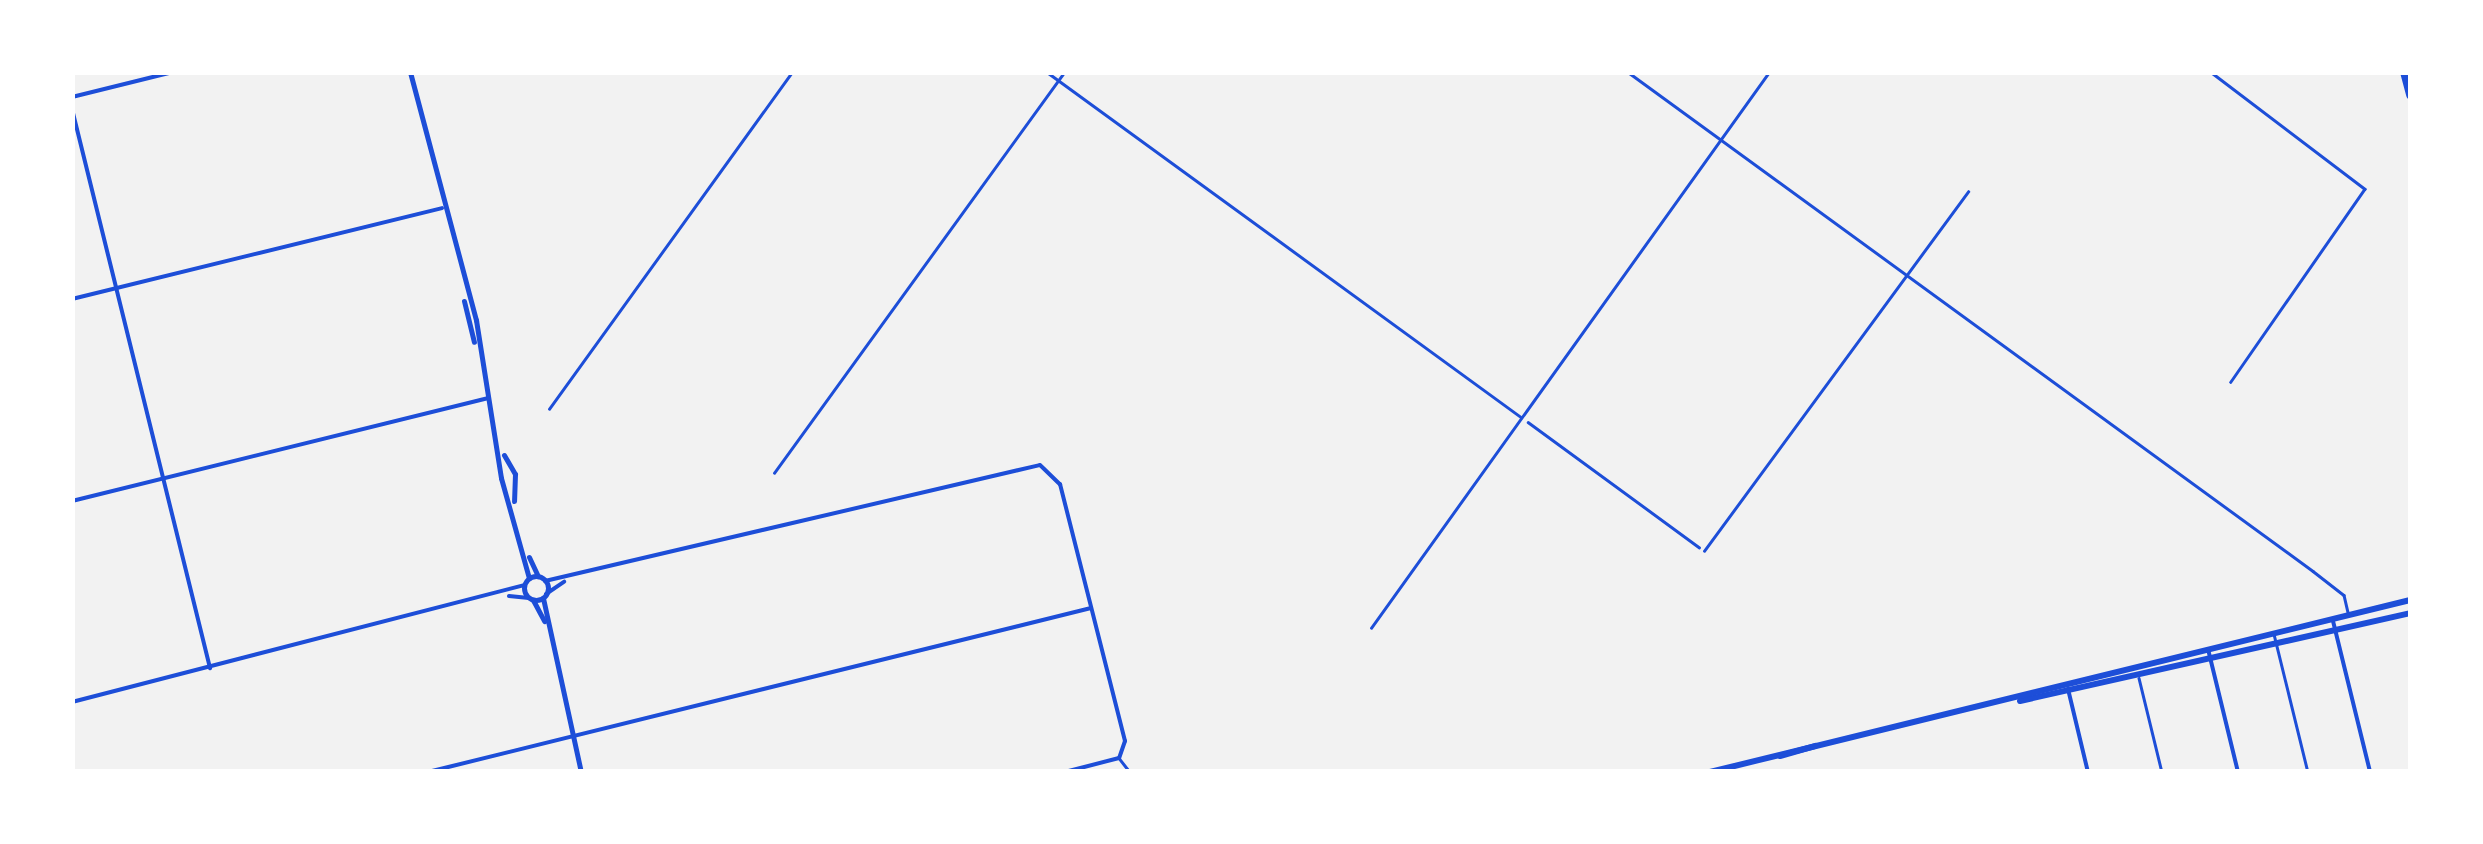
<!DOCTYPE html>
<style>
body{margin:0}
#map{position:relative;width:2483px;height:844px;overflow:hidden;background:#f2f2f2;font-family:Spectral,serif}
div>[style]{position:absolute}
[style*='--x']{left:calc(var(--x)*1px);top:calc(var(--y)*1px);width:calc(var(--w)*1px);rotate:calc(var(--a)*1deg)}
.path>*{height:2.5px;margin:-1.25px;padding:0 1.25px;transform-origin:1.25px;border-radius:1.25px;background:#1d4ed8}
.service>*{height:2.5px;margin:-1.25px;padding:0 1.25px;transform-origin:1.25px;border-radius:1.25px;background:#1d4ed8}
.minor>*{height:4px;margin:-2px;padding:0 2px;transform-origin:2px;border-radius:2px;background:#1d4ed8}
.tertiary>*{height:5px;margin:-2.5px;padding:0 2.5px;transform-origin:2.5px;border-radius:2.5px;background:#1d4ed8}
.tertiary>.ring{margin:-2.5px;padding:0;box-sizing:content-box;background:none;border:5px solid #1d4ed8;border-radius:50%}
.secondary>*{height:6px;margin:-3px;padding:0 3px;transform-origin:3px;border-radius:3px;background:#1d4ed8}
.primary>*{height:8px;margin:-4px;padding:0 4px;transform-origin:4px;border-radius:4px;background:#1d4ed8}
span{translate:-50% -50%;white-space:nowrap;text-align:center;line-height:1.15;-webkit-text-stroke:10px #fff;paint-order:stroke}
.frame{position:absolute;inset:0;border:75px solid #fff;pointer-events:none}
</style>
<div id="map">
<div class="path">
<i style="--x:1528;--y:422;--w:212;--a:36.2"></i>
</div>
<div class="service">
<i style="--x:1047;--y:72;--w:586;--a:36.05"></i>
<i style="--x:1628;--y:72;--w:847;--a:36.07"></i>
<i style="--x:2313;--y:571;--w:39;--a:38"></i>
<i style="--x:2344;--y:595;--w:17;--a:77"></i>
<i style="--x:2211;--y:72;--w:193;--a:37.2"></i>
<i style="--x:2365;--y:189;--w:235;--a:124.8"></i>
<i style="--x:549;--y:409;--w:415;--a:-54.2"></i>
<i style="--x:774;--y:473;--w:495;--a:-54.1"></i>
<i style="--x:1704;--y:551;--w:446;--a:-53.7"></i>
<i style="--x:1371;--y:628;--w:684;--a:-54.4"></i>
<i style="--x:2274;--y:634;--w:142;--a:76.2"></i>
<i style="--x:2139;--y:678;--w:97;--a:76.3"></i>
<i style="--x:1119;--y:758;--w:18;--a:52"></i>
</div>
<div class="minor">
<i style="--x:72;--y:97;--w:104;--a:-13.9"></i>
<i style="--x:72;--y:109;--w:576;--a:76.13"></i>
<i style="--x:72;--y:299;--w:381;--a:-13.8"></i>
<i style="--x:72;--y:501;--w:429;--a:-13.9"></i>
<i style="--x:545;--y:581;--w:508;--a:-13.19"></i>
<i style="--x:1040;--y:465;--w:28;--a:44"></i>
<i style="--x:1060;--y:484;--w:265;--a:75.8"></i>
<i style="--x:1125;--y:741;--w:18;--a:109"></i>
<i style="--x:1119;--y:758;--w:56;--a:165.5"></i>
<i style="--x:546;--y:594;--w:22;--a:-34"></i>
<i style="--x:509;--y:596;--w:20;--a:6"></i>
<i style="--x:2333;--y:621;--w:155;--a:76.2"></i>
<i style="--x:2208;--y:649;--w:127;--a:76.3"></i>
<i style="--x:2068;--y:689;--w:85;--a:76.5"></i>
<i style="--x:72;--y:702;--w:467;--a:-14.5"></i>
<i style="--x:428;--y:772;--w:683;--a:-13.89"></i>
</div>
<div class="tertiary">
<i style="--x:410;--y:72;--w:257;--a:75.1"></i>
<i style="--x:476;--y:320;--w:160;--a:81"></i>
<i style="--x:501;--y:478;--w:104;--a:74.4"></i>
<i style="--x:464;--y:301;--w:42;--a:76.3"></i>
<i style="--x:504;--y:455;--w:22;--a:60"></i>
<i style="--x:515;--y:474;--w:27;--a:92"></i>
<i style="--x:529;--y:557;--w:21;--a:65"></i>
<i class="ring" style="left:524px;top:576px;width:19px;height:19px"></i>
<i style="--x:543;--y:598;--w:178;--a:77.7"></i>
<i style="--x:533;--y:600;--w:24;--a:62"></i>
</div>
<div class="secondary">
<i style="--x:2020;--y:701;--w:400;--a:-12.7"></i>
<i style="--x:1780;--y:756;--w:37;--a:-16"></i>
<i style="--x:1710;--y:772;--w:721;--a:-13.8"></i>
</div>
<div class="primary">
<i style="--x:2404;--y:72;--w:24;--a:75"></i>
</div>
<div class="frame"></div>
</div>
